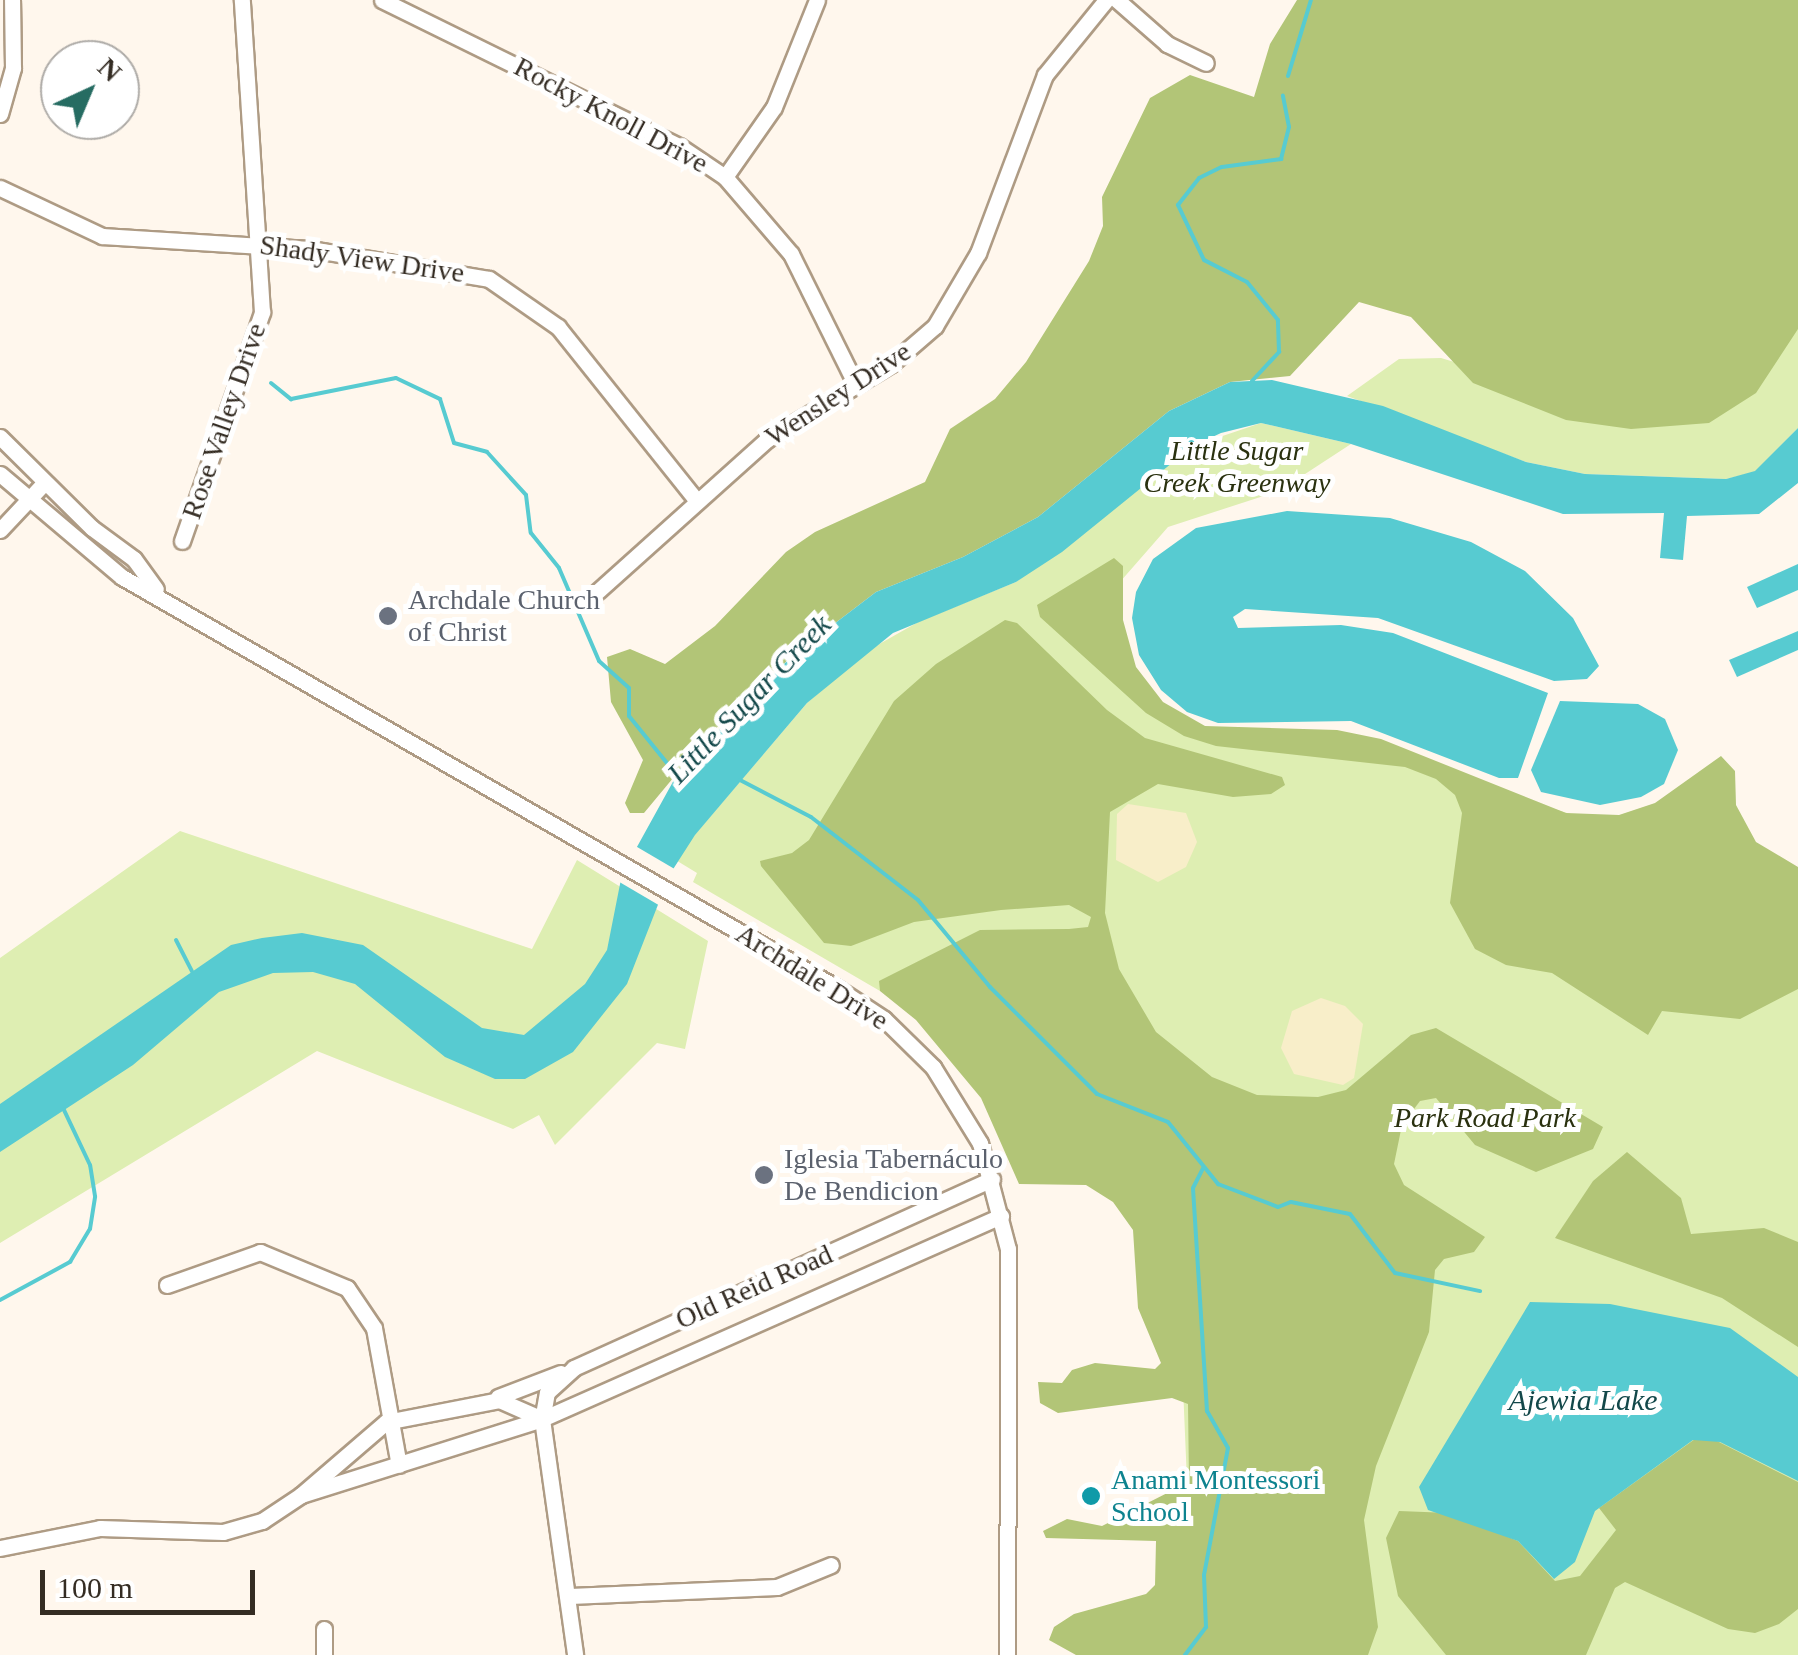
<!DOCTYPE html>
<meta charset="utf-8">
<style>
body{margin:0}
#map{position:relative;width:1798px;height:1655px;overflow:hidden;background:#fff7ed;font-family:"Times New Roman",serif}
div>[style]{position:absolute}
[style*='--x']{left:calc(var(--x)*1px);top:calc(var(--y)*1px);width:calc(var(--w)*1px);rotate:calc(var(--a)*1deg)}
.green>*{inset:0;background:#deeeb2}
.forest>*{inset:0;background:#b2c577}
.sand>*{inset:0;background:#f8eec9}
.water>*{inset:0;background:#57cbd1}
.pier>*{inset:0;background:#fff7ed}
.stream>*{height:4px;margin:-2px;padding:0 2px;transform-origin:2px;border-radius:2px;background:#57cbd1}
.roads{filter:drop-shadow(2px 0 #ae9b84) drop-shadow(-2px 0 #ae9b84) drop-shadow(0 2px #ae9b84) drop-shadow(0 -2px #ae9b84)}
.minor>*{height:15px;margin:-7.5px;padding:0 7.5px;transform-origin:7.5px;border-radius:7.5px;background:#fff}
.dots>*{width:28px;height:28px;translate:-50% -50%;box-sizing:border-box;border:5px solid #fff;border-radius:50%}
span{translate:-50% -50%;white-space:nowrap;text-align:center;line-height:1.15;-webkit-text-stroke:10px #fff;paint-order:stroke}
.street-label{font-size:28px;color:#342c23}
.park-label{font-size:28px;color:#2a310f;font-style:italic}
.worship-label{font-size:28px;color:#5b616d}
.left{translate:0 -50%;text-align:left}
.culture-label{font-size:28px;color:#0d838f}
.water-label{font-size:30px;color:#13484a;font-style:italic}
.north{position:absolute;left:40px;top:40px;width:100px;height:100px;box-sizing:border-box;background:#fff;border:2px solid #aeaba7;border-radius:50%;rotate:44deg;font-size:28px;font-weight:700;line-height:40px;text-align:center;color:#342c23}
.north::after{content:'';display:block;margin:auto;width:35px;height:45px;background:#266c62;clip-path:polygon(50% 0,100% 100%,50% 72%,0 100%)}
.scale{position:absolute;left:40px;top:1570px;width:215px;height:45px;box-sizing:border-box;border:5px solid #342c23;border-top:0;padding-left:12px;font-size:30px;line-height:35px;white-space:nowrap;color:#342c23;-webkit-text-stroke:8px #fff;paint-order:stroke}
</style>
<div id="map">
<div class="green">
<i style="clip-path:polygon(1798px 316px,1798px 428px,1755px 472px,1726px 479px,1585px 474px,1526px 462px,1347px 396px,1399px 359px,1441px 358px,1471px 367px)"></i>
<i style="clip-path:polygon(1261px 423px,1351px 444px,1279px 491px,1168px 527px,1106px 598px,1116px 640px,1176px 727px,1388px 756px,1639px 836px,1798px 876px,1798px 1655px,1212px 1655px,1190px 1552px,1173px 1151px,959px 944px,880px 991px,693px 882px,697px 873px,674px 859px,807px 703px,867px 651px,920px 621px,1016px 582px,1193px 446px)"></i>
<i style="clip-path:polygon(180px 831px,532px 949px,577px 860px,708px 941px,685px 1049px,657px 1043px,555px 1145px,539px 1115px,513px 1129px,317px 1051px,0 1243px,0 958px)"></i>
</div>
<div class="forest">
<i style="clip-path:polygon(1297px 0,1798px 0,1798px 329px,1756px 393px,1709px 423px,1631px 429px,1566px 420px,1473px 383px,1411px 317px,1359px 302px,1290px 376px,1230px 382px,1169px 411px,1038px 517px,963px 557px,876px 592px,792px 656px,708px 736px,644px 813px,630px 813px,625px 803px,643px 760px,611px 702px,607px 657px,630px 649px,665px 664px,715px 626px,786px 552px,815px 532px,925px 482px,950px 429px,995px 399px,1026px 362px,1089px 261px,1103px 226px,1102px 197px,1150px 98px,1190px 75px,1254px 97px,1270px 44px)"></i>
<i style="clip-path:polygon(1114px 558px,1123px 566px,1123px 620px,1136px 667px,1163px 702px,1205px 726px,1337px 730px,1381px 739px,1566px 813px,1619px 815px,1655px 803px,1721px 756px,1735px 771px,1736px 805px,1756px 842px,1798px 867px,1798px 989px,1740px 1019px,1662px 1011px,1648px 1035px,1552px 973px,1506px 965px,1475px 949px,1450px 903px,1462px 813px,1455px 795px,1436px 779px,1405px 767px,1216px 746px,1184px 736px,1146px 713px,1040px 617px,1037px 605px)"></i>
<i style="clip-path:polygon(1005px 620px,1017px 623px,1107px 710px,1145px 738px,1282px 777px,1285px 785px,1271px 794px,1233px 797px,1158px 784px,1110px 812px,1105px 913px,1119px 969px,1156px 1032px,1212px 1077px,1257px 1095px,1318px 1097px,1346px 1090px,1411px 1035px,1436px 1028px,1603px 1127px,1593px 1149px,1536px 1172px,1475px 1145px,1436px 1098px,1420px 1101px,1402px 1125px,1394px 1164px,1404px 1185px,1485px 1237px,1474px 1252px,1444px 1259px,1435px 1270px,1429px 1332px,1376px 1466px,1364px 1520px,1378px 1627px,1368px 1655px,1076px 1655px,1049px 1640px,1054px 1627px,1074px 1614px,1146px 1594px,1155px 1585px,1156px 1541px,1046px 1538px,1043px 1531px,1067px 1519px,1102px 1526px,1189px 1482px,1188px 1404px,1172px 1398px,1058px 1413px,1040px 1403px,1038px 1382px,1062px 1383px,1072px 1370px,1095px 1363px,1155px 1369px,1161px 1363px,1138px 1308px,1133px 1230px,1113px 1202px,1086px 1185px,1019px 1184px,981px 1098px,916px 1020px,880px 991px,879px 981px,980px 930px,1069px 929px,1088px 927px,1091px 917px,1069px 905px,1001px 910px,914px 922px,851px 946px,824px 943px,761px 866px,760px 861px,792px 853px,809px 840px,894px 701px,936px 664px)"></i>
<i style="clip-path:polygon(1627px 1152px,1681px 1198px,1691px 1234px,1764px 1228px,1798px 1242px,1798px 1347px,1722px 1298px,1555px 1238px,1593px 1181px)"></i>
<i style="clip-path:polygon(1695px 1439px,1717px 1441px,1798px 1482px,1798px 1609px,1779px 1624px,1755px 1633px,1728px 1629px,1625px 1582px,1615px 1588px,1586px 1655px,1446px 1655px,1398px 1596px,1386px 1538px,1399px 1511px,1450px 1513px,1518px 1541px,1555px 1581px,1580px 1576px,1616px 1530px,1599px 1508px)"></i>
</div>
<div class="sand">
<i style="clip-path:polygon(1128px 804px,1186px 813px,1197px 842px,1186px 867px,1158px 882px,1116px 860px,1117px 814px)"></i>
<i style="clip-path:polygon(1321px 998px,1345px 1006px,1363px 1024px,1354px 1078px,1343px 1085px,1294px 1074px,1281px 1048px,1292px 1011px)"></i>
</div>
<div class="water">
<i style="clip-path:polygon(1272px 380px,1383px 406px,1526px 462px,1585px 474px,1726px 479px,1755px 471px,1798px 428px,1798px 483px,1759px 514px,1687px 516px,1683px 560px,1660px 558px,1664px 513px,1563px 514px,1351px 444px,1261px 423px,1221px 433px,1193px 446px,1062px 552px,1016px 582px,893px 633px,807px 703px,695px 835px,670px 874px,627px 984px,573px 1052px,525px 1079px,495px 1079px,445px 1057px,355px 984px,313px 972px,273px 973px,219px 992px,133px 1065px,0 1152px,0 1104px,231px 945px,262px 938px,302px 933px,363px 945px,482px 1028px,524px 1035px,585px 984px,607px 950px,622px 874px,680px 769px,792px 656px,876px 592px,963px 557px,1038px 517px,1169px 411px,1230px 382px)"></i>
<i style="clip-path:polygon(1287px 511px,1390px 518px,1471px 542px,1525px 571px,1573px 618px,1599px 666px,1587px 679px,1554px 681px,1378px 618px,1245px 609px,1233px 617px,1238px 628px,1341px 625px,1393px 633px,1548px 693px,1518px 778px,1499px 778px,1351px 721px,1218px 723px,1187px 712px,1161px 690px,1139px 655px,1132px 618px,1136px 592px,1153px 559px,1196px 528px)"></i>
<i style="clip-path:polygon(1798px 564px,1798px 590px,1757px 608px,1747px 587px)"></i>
<i style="clip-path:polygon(1798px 631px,1798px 650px,1737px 677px,1729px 660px)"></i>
<i style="clip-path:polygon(1560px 701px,1638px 704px,1665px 719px,1678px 750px,1664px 784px,1641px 797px,1600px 805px,1541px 792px,1531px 770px)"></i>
<i style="clip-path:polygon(1530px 1302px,1610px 1304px,1730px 1328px,1798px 1377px,1798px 1481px,1720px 1442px,1693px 1440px,1595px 1511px,1575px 1562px,1554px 1579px,1518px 1541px,1428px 1510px,1419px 1487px)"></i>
</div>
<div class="pier">
<i style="clip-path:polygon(632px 844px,678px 871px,662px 907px,616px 880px)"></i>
</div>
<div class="stream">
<i style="--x:1288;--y:76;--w:79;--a:-73.2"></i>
<i style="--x:1252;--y:381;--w:40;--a:-47"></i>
<i style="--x:1279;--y:352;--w:32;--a:-92"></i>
<i style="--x:1278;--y:320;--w:49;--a:-129.2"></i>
<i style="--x:1247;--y:282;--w:48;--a:-152.9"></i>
<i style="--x:1204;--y:260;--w:61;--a:-115.3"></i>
<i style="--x:1178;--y:205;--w:34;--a:-52"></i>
<i style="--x:1199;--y:178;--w:25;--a:-26"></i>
<i style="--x:1222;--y:167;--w:60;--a:-7.7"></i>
<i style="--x:1281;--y:159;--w:33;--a:-76"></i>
<i style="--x:1289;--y:127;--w:32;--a:-101"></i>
<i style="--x:271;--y:383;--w:26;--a:39"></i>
<i style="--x:291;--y:399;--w:107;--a:-11.3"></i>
<i style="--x:396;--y:378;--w:49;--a:25.5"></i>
<i style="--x:440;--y:399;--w:46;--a:72.3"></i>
<i style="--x:454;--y:443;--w:34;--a:15"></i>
<i style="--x:487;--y:452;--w:58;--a:47.8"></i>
<i style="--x:526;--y:495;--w:38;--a:83"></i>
<i style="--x:531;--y:533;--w:45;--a:51.3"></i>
<i style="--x:559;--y:568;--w:101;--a:66.7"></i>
<i style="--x:599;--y:661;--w:40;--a:42"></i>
<i style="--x:629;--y:688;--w:28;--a:90"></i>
<i style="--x:629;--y:716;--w:80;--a:51.1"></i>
<i style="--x:740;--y:780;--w:80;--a:27.5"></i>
<i style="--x:811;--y:817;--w:135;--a:37.8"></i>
<i style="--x:918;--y:900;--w:113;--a:50.4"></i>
<i style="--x:990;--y:987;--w:151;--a:45"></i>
<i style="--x:1097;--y:1094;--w:76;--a:21.5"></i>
<i style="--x:1168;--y:1122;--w:80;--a:51.1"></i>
<i style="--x:1218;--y:1184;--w:64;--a:21"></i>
<i style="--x:1278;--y:1207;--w:14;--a:-21"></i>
<i style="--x:1291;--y:1202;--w:60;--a:11.5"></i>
<i style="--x:1350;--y:1214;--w:74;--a:52.7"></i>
<i style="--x:1395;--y:1273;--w:87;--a:12"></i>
<i style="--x:176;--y:940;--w:35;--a:63"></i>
<i style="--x:0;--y:1300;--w:80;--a:-28.5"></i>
<i style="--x:70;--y:1262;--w:39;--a:-59"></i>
<i style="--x:90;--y:1229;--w:33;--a:-81"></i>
<i style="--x:95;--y:1196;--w:31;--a:-99"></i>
<i style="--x:90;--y:1165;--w:61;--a:-115.3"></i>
<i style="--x:1185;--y:1655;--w:35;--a:-53"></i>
<i style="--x:1206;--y:1627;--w:52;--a:-92.2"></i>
<i style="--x:1204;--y:1575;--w:129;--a:-79.3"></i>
<i style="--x:1228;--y:1448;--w:43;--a:-119.6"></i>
<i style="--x:1207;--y:1411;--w:223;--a:-93.6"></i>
<i style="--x:1193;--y:1188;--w:22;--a:-63"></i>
</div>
<div class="roads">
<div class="minor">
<i style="--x:382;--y:0;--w:331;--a:26.2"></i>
<i style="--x:679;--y:146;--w:55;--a:34"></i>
<i style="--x:725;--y:177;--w:101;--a:49.4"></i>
<i style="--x:791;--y:254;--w:144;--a:63.6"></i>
<i style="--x:1117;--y:0;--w:67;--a:41.3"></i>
<i style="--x:1167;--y:44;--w:43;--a:26"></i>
<i style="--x:0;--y:114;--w:48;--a:-74.2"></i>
<i style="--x:13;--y:68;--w:68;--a:-90.8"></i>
<i style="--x:725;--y:177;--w:85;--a:-55"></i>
<i style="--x:774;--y:107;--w:115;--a:-68.1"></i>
<i style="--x:0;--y:188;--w:113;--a:25.2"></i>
<i style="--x:102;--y:236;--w:208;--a:3.6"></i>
<i style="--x:310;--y:249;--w:181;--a:9.5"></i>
<i style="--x:489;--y:279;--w:84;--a:34.8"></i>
<i style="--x:558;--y:327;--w:223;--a:51.4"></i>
<i style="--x:0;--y:437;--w:129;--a:44.7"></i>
<i style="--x:92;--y:528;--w:52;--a:36.4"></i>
<i style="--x:134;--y:559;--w:37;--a:54"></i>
<i style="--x:0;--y:474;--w:160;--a:40.2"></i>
<i style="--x:122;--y:577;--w:825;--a:29.89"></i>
<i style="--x:837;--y:988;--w:56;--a:33.4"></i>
<i style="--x:884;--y:1019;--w:69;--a:44.4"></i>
<i style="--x:933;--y:1067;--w:89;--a:58.3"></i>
<i style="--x:980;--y:1143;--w:110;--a:75.2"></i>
<i style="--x:1008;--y:1249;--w:406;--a:90.1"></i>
<i style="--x:0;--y:530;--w:64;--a:-46.9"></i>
<i style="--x:182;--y:541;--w:243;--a:-70.7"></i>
<i style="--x:262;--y:312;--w:313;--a:-93.7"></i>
<i style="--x:598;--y:591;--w:226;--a:-41.9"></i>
<i style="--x:766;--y:440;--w:146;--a:-31.3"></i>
<i style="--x:891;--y:364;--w:58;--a:-40.8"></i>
<i style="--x:935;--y:326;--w:85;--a:-59.5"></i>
<i style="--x:978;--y:253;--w:190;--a:-69.4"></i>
<i style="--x:1045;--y:75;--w:97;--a:-50.9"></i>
<i style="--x:992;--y:1179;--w:459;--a:155.7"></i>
<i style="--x:574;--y:1368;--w:36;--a:138"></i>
<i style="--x:547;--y:1392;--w:27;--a:100"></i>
<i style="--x:542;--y:1419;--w:502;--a:-23.86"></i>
<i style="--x:167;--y:1285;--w:99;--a:-19.5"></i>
<i style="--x:260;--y:1252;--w:94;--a:22.5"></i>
<i style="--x:347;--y:1288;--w:48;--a:56"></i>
<i style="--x:374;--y:1328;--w:139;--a:79.7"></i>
<i style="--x:498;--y:1397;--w:67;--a:-20.9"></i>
<i style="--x:499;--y:1400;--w:47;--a:23.8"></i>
<i style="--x:542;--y:1419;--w:253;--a:162.5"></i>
<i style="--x:301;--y:1495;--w:112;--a:-40.7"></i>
<i style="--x:386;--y:1422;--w:115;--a:-11"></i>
<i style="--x:542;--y:1419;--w:238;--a:82"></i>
<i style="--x:0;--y:1548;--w:102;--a:-11.3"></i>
<i style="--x:100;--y:1528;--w:123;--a:1.9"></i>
<i style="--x:223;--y:1532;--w:41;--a:-15.8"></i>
<i style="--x:262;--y:1521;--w:47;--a:-33.7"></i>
<i style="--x:570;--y:1596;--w:207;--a:-2.5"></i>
<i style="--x:777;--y:1587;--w:58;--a:-22.2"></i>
<i style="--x:324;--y:1655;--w:26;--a:-90"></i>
</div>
</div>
<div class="dots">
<i style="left:388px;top:616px;background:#6b7280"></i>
<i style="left:764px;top:1175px;background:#6b7280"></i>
<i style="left:1091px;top:1496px;background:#0f9aa8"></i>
</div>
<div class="street-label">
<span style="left:611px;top:115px;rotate:28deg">Rocky Knoll Drive</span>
<span style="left:362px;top:259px;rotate:8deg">Shady View Drive</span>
<span style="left:838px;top:394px;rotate:-33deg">Wensley Drive</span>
<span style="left:224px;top:421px;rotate:-71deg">Rose Valley Drive</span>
<span style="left:812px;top:977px;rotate:32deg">Archdale Drive</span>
<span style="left:754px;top:1287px;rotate:-24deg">Old Reid Road</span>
</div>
<div class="park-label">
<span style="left:1237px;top:467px">Little Sugar<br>Creek Greenway</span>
<span style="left:1485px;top:1118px">Park Road Park</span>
</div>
<div class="worship-label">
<span class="left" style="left:408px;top:616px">Archdale Church<br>of Christ</span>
<span class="left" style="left:784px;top:1175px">Iglesia Tabernáculo<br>De Bendicion</span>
</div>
<div class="culture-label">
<span class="left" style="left:1111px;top:1496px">Anami Montessori<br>School</span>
</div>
<div class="water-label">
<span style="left:749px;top:699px;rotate:-46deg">Little Sugar Creek</span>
<span style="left:1583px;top:1400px">Ajewia Lake</span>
</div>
<div class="north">N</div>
<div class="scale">100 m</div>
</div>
